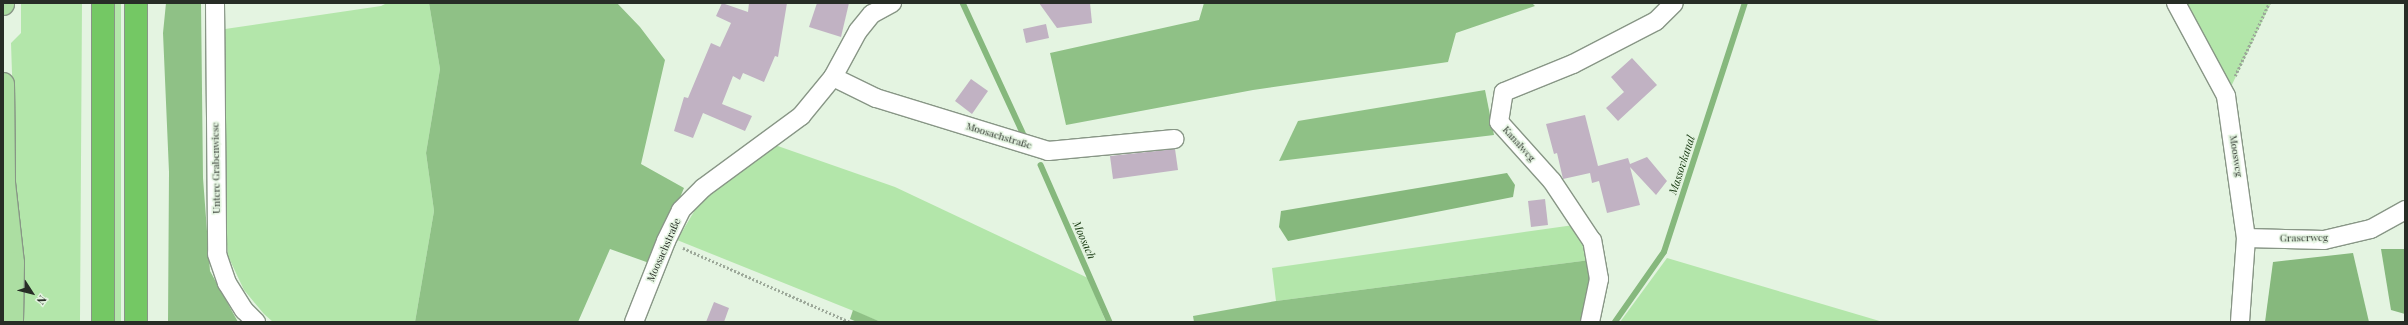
<!DOCTYPE html>
<meta charset="utf-8">
<style>
body{margin:0}
#map{position:relative;width:2408px;height:325px;overflow:hidden;background:#e4f4e1;font-family:"Playfair Display",serif}
div>[style]{position:absolute}
[style*='--x']{left:calc(var(--x)*1px);top:calc(var(--y)*1px);width:calc(var(--w)*1px);rotate:calc(var(--a)*1deg)}
.green>*{inset:0;background:#b3e6aa}
.forest>*{inset:0;background:#8fc186}
.water>*{inset:0;background:#86b87d}
.stream>*{height:5.5px;margin:-2.75px;padding:0 2.75px;transform-origin:2.75px;border-radius:2.75px;background:#86b87d}
.building>*{inset:0;background:#c1b2c3}
.path>*{height:2.5px;margin-top:-1.25px;transform-origin:0;background:repeating-linear-gradient(90deg,#9ca899 0 2px,transparent 0 4px)}
.roads{filter:drop-shadow(1px 0 #889686) drop-shadow(-1px 0 #889686) drop-shadow(0 1px #889686) drop-shadow(0 -1px #889686)}
.minor>*{height:18px;margin:-9px;padding:0 9px;transform-origin:9px;border-radius:9px;background:#fff}
.major>*{height:22px;margin:-11px;padding:0 11px;transform-origin:11px;border-radius:11px;background:#acdea2}
.highway>*{height:22px;margin:-11px;padding:0 11px;transform-origin:11px;border-radius:11px;background:#74c864}
span{translate:-50% -50%;white-space:nowrap;text-align:center;line-height:1.15;-webkit-text-stroke:3px #e4f4e1;paint-order:stroke}
.street-label{font-size:10px;color:#272d26}
.water-label{font-size:11px;color:#11330a;font-style:italic}
.frame{position:absolute;inset:0;border:4px solid #272d26;pointer-events:none}
.north{position:absolute;left:12px;top:273px;width:40px;height:40px;-webkit-text-stroke:3px #e4f4e1;paint-order:stroke;rotate:126deg;font-size:11px;font-weight:700;line-height:16px;text-align:center;color:#272d26}
.north::after{content:'';display:block;margin:auto;width:14px;height:18px;background:#272d26;clip-path:polygon(50% 0,100% 100%,50% 72%,0 100%)}
</style>
<div id="map">
<div class="green">
<i style="clip-path:polygon(21px 3px,82px 3px,80px 322px,21px 322px,24px 272px,16px 195px,11px 43px,21px 33px)"></i>
<i style="clip-path:polygon(112px 3px,121px 3px,121px 322px,112px 322px)"></i>
<i style="clip-path:polygon(387px 3px,429px 3px,440px 69px,426px 153px,434px 211px,415px 322px,273px 322px,264px 314px,244px 290px,228px 256px,225px 220px,225px 29px,381px 6px)"></i>
<i style="clip-path:polygon(2182px 3px,2271px 3px,2228px 93px)"></i>
<i style="clip-path:polygon(772px 144px,895px 187px,1088px 278px,1106px 322px,881px 322px,677px 240px,695px 210px,713px 190px)"></i>
<i style="clip-path:polygon(1574px 225px,1586px 245px,1590px 260px,1276px 301px,1272px 268px)"></i>
<i style="clip-path:polygon(1667px 258px,1883px 322px,1620px 322px)"></i>
</div>
<div class="forest">
<i style="clip-path:polygon(166px 3px,201px 3px,203px 178px,210px 271px,238px 322px,168px 322px,169px 172px,163px 33px)"></i>
<i style="clip-path:polygon(429px 3px,617px 3px,640px 27px,665px 60px,641px 164px,684px 188px,652px 264px,610px 249px,578px 322px,415px 322px,434px 211px,426px 153px,440px 69px)"></i>
<i style="clip-path:polygon(1204px 3px,1532px 3px,1535px 6px,1456px 33px,1448px 62px,1253px 90px,1066px 125px,1050px 53px,1199px 20px)"></i>
<i style="clip-path:polygon(1485px 90px,1494px 135px,1279px 161px,1298px 121px)"></i>
<i style="clip-path:polygon(1590px 260px,1594px 283px,1587px 322px,1194px 322px,1193px 316px,1276px 301px)"></i>
<i style="clip-path:polygon(853px 310px,881px 322px,857px 322px,850px 319px)"></i>
</div>
<div class="water">
<i style="clip-path:polygon(1507px 173px,1515px 185px,1513px 197px,1288px 241px,1279px 227px,1281px 211px)"></i>
<i style="clip-path:polygon(2381px 249px,2405px 249px,2405px 314px,2391px 310px)"></i>
<i style="clip-path:polygon(2353px 253px,2369px 322px,2265px 322px,2273px 262px)"></i>
</div>
<div class="stream">
<i style="--x:963;--y:3;--w:145;--a:65.2"></i>
<i style="--x:1041;--y:165;--w:171;--a:66.3"></i>
<i style="--x:1615;--y:322;--w:85;--a:-55"></i>
<i style="--x:1664;--y:252;--w:262;--a:-72"></i>
</div>
<div class="building">
<i style="clip-path:polygon(722px 3px,748px 12px,749px 3px,787px 3px,778px 57px,775px 56px,764px 82px,743px 73px,740px 80px,733px 76px,722px 104px,752px 116px,745px 131px,703px 113px,693px 138px,674px 131px,684px 97px,688px 98px,711px 43px,720px 47px,731px 23px,716px 16px)"></i>
<i style="clip-path:polygon(817px 3px,849px 3px,841px 37px,809px 27px)"></i>
<i style="clip-path:polygon(1039px 3px,1090px 3px,1092px 23px,1057px 28px)"></i>
<i style="clip-path:polygon(1046px 24px,1049px 38px,1026px 43px,1023px 29px)"></i>
<i style="clip-path:polygon(1632px 58px,1657px 85px,1618px 121px,1606px 108px,1624px 92px,1611px 77px)"></i>
<i style="clip-path:polygon(971px 79px,988px 91px,972px 114px,955px 101px)"></i>
<i style="clip-path:polygon(1585px 115px,1598px 166px,1628px 158px,1630px 164px,1647px 157px,1667px 181px,1656px 195px,1630px 167px,1640px 205px,1607px 213px,1599px 181px,1592px 183px,1590px 173px,1563px 179px,1557px 153px,1554px 154px,1546px 124px)"></i>
<i style="clip-path:polygon(1175px 149px,1178px 170px,1113px 179px,1110px 156px)"></i>
<i style="clip-path:polygon(1545px 199px,1548px 225px,1531px 227px,1528px 201px)"></i>
<i style="clip-path:polygon(714px 302px,729px 308px,724px 322px,706px 322px)"></i>
</div>
<div class="path">
<i style="--x:2235;--y:76;--w:81;--a:-65"></i>
<i style="--x:683;--y:248;--w:183;--a:23.9"></i>
</div>
<div class="roads">
<div class="minor">
<i style="--x:215;--y:3;--w:251;--a:89.5"></i>
<i style="--x:217;--y:254;--w:31;--a:71"></i>
<i style="--x:227;--y:283;--w:32;--a:58"></i>
<i style="--x:244;--y:310;--w:17;--a:45"></i>
<i style="--x:2176;--y:3;--w:106;--a:61.7"></i>
<i style="--x:2226;--y:96;--w:143;--a:82"></i>
<i style="--x:2246;--y:238;--w:84;--a:94.1"></i>
<i style="--x:833;--y:77;--w:48;--a:26"></i>
<i style="--x:876;--y:98;--w:180;--a:17.1"></i>
<i style="--x:1048;--y:151;--w:127;--a:-5.4"></i>
<i style="--x:2246;--y:238;--w:78;--a:1.5"></i>
<i style="--x:2324;--y:240;--w:48;--a:-13.2"></i>
<i style="--x:2371;--y:229;--w:39;--a:-29"></i>
<i style="--x:634;--y:322;--w:87;--a:-68.4"></i>
<i style="--x:666;--y:241;--w:34;--a:-64"></i>
<i style="--x:681;--y:210;--w:31;--a:-45"></i>
<i style="--x:703;--y:188;--w:122;--a:-36.3"></i>
<i style="--x:801;--y:116;--w:50;--a:-50.6"></i>
<i style="--x:833;--y:77;--w:52;--a:-61.5"></i>
<i style="--x:858;--y:31;--w:22;--a:-51"></i>
<i style="--x:872;--y:14;--w:23;--a:-29"></i>
<i style="--x:1590;--y:322;--w:44;--a:-78.2"></i>
<i style="--x:1599;--y:279;--w:39;--a:-100"></i>
<i style="--x:1592;--y:241;--w:72;--a:-123.7"></i>
<i style="--x:1552;--y:181;--w:79;--a:-131.9"></i>
<i style="--x:1499;--y:122;--w:30;--a:-81"></i>
<i style="--x:1504;--y:92;--w:74;--a:-22.1"></i>
<i style="--x:1573;--y:64;--w:93;--a:-27.4"></i>
<i style="--x:1656;--y:21;--w:25;--a:-45"></i>
</div>
<div class="major">
<i style="--x:3;--y:4;--w:1;--a:-90"></i>
<i style="--x:3;--y:84;--w:99;--a:89.4"></i>
<i style="--x:4;--y:183;--w:81;--a:83.6"></i>
<i style="--x:13;--y:263;--w:59;--a:91"></i>
</div>
<div class="highway">
<i style="--x:103;--y:3;--w:319;--a:90"></i>
<i style="--x:136;--y:322;--w:319;--a:-90"></i>
</div>
</div>
<div class="street-label">
<span style="left:999px;top:136px;rotate:17deg">Moosachstraße</span>
<span style="left:1519px;top:144px;rotate:48deg">Kanalweg</span>
<span style="left:2236px;top:156px;rotate:81deg">Moosweg</span>
<span style="left:216px;top:168px;rotate:-91deg">Untere Grabenwiese</span>
<span style="left:2304px;top:238px;rotate:-1deg">Graserweg</span>
<span style="left:664px;top:250px;rotate:-66deg">Moosachstraße</span>
</div>
<div class="water-label">
<span style="left:1682px;top:165px;rotate:-72deg">Massovkanal</span>
<span style="left:1084px;top:240px;rotate:66deg">Moosach</span>
</div>
<div class="frame"></div>
<div class="north">N</div>
</div>
